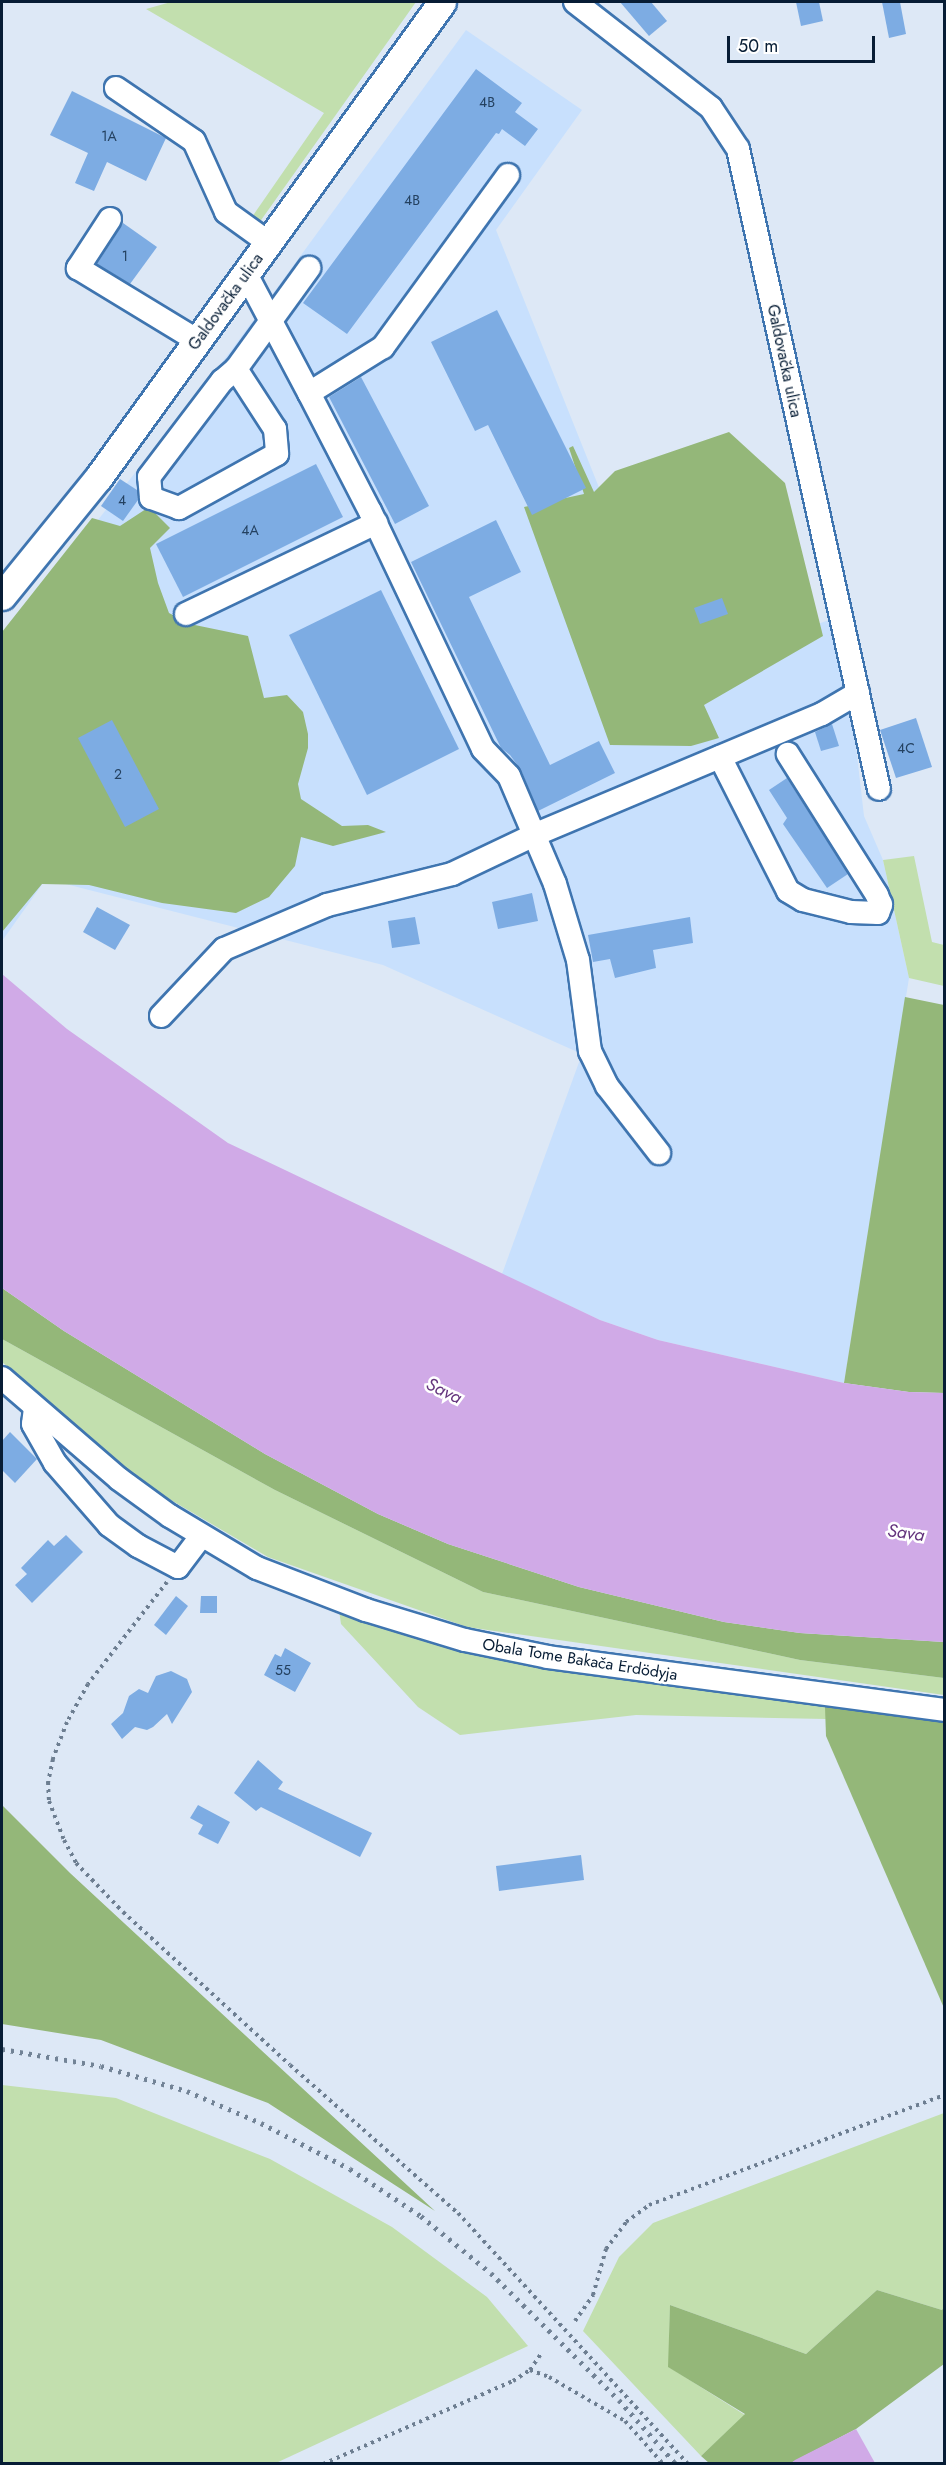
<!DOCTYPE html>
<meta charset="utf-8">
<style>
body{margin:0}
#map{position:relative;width:946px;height:2465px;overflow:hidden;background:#dde8f6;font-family:Jost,sans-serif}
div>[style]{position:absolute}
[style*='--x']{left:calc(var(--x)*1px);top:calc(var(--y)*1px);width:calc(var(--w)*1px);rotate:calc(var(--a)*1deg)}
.built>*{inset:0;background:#c8e0fd}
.green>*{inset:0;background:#c2dfae}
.forest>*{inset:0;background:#94b779}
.water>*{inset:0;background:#d0aae7}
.building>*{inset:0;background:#7dace3}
.path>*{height:4px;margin-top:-2px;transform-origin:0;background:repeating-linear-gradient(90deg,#6d7e91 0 3px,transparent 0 7.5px)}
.roads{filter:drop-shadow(2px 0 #3f75b0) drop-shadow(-2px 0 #3f75b0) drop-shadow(0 2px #3f75b0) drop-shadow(0 -2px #3f75b0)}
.minor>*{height:22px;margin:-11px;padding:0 11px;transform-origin:11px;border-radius:11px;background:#fff}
.major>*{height:27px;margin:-13.5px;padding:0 13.5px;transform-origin:13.5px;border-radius:13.5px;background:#fff}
.rail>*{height:4.5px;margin-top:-2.25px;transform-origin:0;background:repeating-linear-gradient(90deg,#728396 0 3px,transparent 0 9px)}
span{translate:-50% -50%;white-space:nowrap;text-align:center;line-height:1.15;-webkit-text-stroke:5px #fff;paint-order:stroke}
.number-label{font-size:14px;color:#244160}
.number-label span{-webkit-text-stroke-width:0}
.street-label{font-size:16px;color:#071d35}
.water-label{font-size:18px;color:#64347d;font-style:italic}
.frame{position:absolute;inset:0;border:3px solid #071d35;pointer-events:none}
.scale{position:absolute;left:727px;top:36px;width:148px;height:27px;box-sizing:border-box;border:3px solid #071d35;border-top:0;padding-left:8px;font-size:18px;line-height:21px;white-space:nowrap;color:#071d35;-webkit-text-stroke:4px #fff;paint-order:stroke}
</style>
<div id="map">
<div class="built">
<i style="clip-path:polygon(466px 30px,582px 110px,496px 230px,674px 675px,832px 619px,864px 665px,852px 712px,864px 816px,883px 860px,909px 978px,844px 1383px,658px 1340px,600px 1320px,502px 1274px,582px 1054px,383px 965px,46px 879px,2px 941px,2px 642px,230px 352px)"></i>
</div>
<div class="green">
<i style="clip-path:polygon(171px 2px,416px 2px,259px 223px,252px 217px,324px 113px,146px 9px)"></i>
<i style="clip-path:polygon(914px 856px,932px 942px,944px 945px,944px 986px,909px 978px,883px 860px)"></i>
<i style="clip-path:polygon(2px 1339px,275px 1490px,483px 1592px,800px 1660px,944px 1678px,944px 1695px,467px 1627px,268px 1557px,147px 1486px,2px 1362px)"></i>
<i style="clip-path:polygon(338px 1603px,472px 1646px,944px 1714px,944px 1722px,826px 1707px,826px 1719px,636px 1715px,460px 1735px,418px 1707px,341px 1624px)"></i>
<i style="clip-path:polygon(2px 2085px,116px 2098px,270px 2159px,392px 2227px,487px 2297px,528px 2346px,276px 2463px,2px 2463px)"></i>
<i style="clip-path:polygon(944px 2113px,944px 2307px,942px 2310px,877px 2290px,806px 2354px,670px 2305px,669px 2367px,745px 2415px,701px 2456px,583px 2331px,619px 2257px,653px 2223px)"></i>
</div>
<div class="forest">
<i style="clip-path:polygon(729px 432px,785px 483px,823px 636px,704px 705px,719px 738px,691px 746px,610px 745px,524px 507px,584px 494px,569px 448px,573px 446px,594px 492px,615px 471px)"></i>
<i style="clip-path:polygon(149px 507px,170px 528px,150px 548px,158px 583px,169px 613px,190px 624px,248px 636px,264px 698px,287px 695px,303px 712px,308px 734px,308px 748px,298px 784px,301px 799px,342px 826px,368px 825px,386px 832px,333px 846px,301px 837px,295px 866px,269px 897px,236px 913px,162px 903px,89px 885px,42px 884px,2px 932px,2px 632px,92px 518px,120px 526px)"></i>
<i style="clip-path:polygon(905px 997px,944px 1005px,944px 1393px,909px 1392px,844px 1383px)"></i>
<i style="clip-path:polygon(2px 1288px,64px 1331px,265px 1454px,378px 1514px,448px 1544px,579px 1587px,724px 1622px,800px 1633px,944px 1642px,944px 1678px,800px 1660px,483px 1592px,275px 1490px,2px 1339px)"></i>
<i style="clip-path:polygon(825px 1707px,944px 1722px,944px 2008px,826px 1736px)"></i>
<i style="clip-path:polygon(2px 1805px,70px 1873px,435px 2211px,268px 2103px,101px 2040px,2px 2024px)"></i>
<i style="clip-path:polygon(877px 2290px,942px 2310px,944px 2307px,944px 2364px,856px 2429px,791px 2463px,709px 2463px,701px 2456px,745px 2414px,668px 2367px,670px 2305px,806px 2354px)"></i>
</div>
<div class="water">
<i style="clip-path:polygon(2px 974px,67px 1029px,228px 1143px,600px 1320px,658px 1340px,844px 1383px,909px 1392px,944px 1393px,944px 1642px,800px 1633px,724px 1622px,579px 1587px,448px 1544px,378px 1514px,265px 1454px,64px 1331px,2px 1288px)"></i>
<i style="clip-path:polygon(856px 2429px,875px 2463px,791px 2463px,795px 2460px)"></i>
</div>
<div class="building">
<i style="clip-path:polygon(620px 2px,651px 2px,667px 21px,649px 36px)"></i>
<i style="clip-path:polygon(796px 2px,819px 2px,823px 21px,801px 26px)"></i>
<i style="clip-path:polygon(882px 2px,900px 2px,906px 34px,889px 38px)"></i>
<i style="clip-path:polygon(476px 69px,522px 103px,515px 112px,538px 129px,525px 146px,502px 129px,499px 134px,496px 133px,347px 334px,303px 303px)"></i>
<i style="clip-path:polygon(72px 91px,166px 138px,146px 181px,107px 162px,94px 191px,75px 183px,88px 153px,50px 135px)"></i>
<i style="clip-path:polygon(123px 223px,157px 247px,130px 284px,97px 264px)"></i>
<i style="clip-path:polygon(497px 310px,586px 488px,532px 515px,488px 425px,475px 431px,431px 342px)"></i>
<i style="clip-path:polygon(361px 377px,429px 506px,395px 524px,329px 397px)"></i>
<i style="clip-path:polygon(316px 464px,343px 517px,183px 597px,156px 544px)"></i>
<i style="clip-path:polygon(120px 479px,137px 490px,138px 500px,123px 521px,101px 506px)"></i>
<i style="clip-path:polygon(496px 520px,521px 572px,469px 597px,550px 765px,599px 741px,615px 773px,538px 811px,521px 770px,510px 755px,501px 748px,411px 562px)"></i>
<i style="clip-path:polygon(381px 590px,459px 749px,367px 795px,289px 635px)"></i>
<i style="clip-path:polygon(722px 598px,728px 614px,700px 624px,694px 608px)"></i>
<i style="clip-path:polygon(916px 718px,932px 767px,896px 778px,880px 730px)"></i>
<i style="clip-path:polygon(112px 720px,159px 809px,125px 827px,78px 738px)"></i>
<i style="clip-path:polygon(832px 724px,839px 746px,821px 751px,815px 732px)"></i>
<i style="clip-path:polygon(787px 778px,848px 874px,827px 888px,783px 824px,787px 818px,769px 790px)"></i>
<i style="clip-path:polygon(532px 893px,538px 921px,498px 929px,492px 902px)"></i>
<i style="clip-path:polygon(97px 907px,130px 925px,115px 950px,83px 932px)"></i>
<i style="clip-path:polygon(415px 917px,420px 944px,392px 948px,388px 921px)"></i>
<i style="clip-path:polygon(690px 917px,693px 943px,653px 950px,656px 968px,615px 978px,610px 959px,593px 962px,588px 935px)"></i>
<i style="clip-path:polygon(10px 1432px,37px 1459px,15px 1483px,2px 1470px,2px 1441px)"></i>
<i style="clip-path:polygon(66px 1535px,83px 1552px,32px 1603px,15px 1585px,27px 1574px,21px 1568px,48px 1540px,54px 1546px)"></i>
<i style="clip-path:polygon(176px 1596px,188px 1606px,166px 1635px,154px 1625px)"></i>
<i style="clip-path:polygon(201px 1596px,217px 1596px,217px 1613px,200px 1613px)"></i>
<i style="clip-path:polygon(285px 1648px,311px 1663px,295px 1692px,264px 1675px,275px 1654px,281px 1657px)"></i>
<i style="clip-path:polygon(171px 1671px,187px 1679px,192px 1692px,172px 1724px,167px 1714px,153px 1727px,147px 1730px,135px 1727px,122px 1739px,111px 1724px,123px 1713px,129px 1696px,139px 1689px,148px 1693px,156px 1676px)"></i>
<i style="clip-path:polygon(258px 1760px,283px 1782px,278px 1789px,372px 1833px,360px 1857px,261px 1807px,256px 1811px,234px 1793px)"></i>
<i style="clip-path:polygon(198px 1805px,230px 1822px,218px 1844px,198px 1834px,203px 1825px,190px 1818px)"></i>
<i style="clip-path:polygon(581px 1855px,584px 1880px,499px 1891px,496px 1866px)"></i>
</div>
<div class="path">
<i style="--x:167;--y:1582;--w:129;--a:127.8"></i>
<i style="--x:88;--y:1684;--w:43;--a:118.9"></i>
<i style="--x:67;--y:1722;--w:40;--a:111"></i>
<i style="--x:53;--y:1759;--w:24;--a:102"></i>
<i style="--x:48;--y:1782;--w:19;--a:87"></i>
<i style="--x:49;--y:1801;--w:42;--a:69"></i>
<i style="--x:64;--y:1840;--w:26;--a:62"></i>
<i style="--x:76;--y:1863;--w:68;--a:46.2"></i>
<i style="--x:123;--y:1912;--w:226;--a:42.5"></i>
<i style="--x:290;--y:2065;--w:224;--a:41.4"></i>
<i style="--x:458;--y:2213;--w:340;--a:47.5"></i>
<i style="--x:575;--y:2321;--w:32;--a:-55"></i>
<i style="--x:593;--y:2295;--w:48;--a:-74.2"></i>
<i style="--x:606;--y:2249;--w:34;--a:-53"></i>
<i style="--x:626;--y:2222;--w:29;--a:-36"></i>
<i style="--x:649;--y:2205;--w:315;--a:-20.4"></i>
<i style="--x:530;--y:2370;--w:20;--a:20"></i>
<i style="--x:549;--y:2377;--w:88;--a:30.1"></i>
<i style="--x:625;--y:2421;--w:57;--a:48.5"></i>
<i style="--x:323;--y:2464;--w:207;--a:-23.6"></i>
<i style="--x:513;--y:2381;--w:20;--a:-33"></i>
<i style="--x:530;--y:2370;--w:22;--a:-56"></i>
</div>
<div class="roads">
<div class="minor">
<i style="--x:575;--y:2;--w:172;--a:37.9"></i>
<i style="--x:711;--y:108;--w:49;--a:56.6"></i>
<i style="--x:738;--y:149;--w:655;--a:77.58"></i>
<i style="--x:116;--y:88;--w:94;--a:34.2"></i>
<i style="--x:194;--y:141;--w:78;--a:65.7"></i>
<i style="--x:226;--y:212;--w:53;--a:35.8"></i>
<i style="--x:508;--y:175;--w:213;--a:126"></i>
<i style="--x:383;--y:347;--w:87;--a:148.1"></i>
<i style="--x:309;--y:393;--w:133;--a:62.7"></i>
<i style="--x:370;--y:511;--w:263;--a:64.6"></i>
<i style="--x:483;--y:749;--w:37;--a:46"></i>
<i style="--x:509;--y:776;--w:117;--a:66.9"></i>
<i style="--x:555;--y:884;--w:79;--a:73.2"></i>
<i style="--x:578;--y:960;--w:92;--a:82.5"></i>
<i style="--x:590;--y:1051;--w:39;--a:64"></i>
<i style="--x:607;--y:1086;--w:85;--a:52.2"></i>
<i style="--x:110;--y:219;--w:59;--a:123.1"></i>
<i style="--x:78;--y:268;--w:140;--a:31.3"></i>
<i style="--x:246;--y:274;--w:135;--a:62.1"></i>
<i style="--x:236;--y:369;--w:72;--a:57"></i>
<i style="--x:275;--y:429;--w:25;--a:85"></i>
<i style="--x:277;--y:454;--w:112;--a:151.1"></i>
<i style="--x:179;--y:508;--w:30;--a:-160"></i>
<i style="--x:151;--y:498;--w:21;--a:-95"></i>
<i style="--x:149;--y:477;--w:121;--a:-52.8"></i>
<i style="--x:222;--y:381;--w:18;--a:-41"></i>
<i style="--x:236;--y:369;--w:125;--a:-54.1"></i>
<i style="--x:186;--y:614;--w:211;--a:-25.6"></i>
<i style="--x:720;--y:757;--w:150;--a:63.1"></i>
<i style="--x:788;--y:891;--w:17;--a:31"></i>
<i style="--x:803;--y:900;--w:49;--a:14"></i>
<i style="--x:851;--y:912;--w:27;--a:2"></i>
<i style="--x:878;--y:913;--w:9;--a:-69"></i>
<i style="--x:881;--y:905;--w:11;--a:-112"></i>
<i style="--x:877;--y:895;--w:167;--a:-122.3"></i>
<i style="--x:161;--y:1016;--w:92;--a:-46.8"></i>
<i style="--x:224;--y:949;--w:112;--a:-23.1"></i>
<i style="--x:327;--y:905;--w:129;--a:-13.9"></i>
<i style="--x:452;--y:874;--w:91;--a:-25.4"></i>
<i style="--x:534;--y:835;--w:312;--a:-22.8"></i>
<i style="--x:822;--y:714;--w:42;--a:-30.3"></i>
<i style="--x:2;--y:1378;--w:155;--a:40.8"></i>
<i style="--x:119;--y:1479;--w:63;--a:36"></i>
<i style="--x:170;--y:1516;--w:101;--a:30.9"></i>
<i style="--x:257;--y:1568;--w:117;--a:21.1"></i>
<i style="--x:366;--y:1610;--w:103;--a:16.9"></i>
<i style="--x:465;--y:1640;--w:85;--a:11.6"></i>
<i style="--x:548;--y:1657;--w:400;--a:7.6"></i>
<i style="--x:35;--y:1408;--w:16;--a:97"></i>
<i style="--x:33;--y:1424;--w:45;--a:60.6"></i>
<i style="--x:55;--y:1463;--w:82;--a:48.9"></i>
<i style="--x:109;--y:1525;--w:36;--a:36"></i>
<i style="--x:138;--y:1546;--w:45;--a:27.7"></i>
<i style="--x:178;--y:1567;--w:39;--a:-53"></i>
</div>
<div class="major">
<i style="--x:2;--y:596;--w:152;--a:-50.9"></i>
<i style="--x:98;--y:478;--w:587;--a:-54.14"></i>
</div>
</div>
<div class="rail">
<i style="--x:2;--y:2049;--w:100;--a:9.7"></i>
<i style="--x:101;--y:2066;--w:90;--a:16.2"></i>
<i style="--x:187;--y:2091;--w:81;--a:23.4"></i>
<i style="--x:261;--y:2123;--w:100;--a:27.3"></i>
<i style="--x:350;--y:2169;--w:85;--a:33.5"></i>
<i style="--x:421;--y:2216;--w:90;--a:39.2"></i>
<i style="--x:491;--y:2273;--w:180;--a:44.8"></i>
<i style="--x:619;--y:2400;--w:86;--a:48.3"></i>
</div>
<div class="number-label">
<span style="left:487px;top:102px">4B</span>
<span style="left:109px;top:136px">1A</span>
<span style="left:412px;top:200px">4B</span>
<span style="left:125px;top:256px">1</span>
<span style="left:122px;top:500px">4</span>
<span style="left:250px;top:530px">4A</span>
<span style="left:906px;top:748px">4C</span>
<span style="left:118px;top:774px">2</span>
<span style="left:283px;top:1670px">55</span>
</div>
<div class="street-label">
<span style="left:226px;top:302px;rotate:-54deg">Galdovačka ulica</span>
<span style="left:784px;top:361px;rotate:78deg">Galdovačka ulica</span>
<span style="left:580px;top:1660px;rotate:9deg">Obala Tome Bakača Erdödyja</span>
</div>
<div class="water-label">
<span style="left:444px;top:1391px;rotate:26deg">Sava</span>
<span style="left:906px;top:1533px;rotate:8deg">Sava</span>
</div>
<div class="frame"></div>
<div class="scale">50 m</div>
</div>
